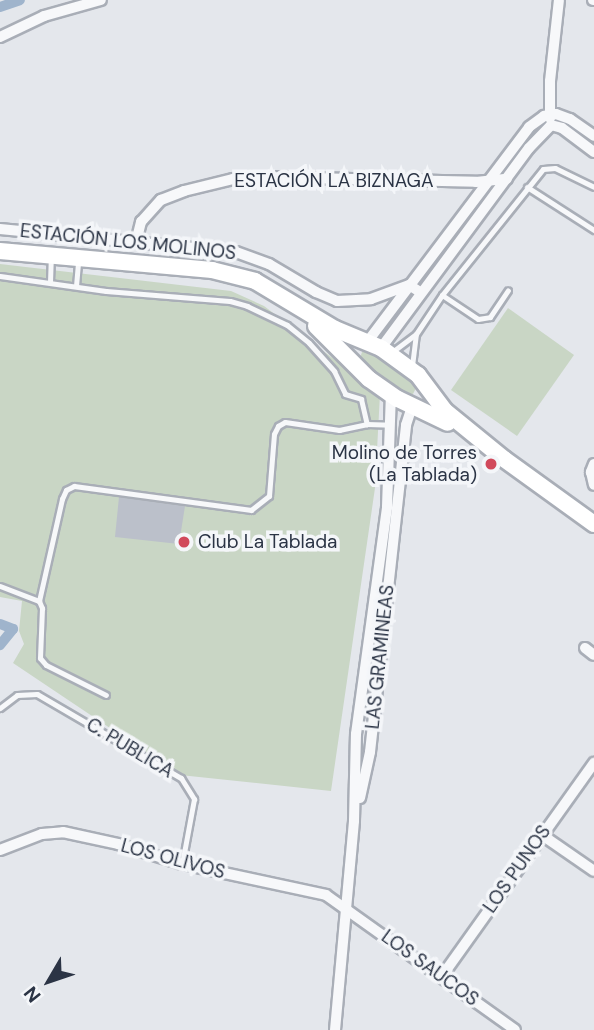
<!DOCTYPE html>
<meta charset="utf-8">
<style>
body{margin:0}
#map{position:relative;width:594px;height:1030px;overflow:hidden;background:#e4e7ec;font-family:"DM Sans",sans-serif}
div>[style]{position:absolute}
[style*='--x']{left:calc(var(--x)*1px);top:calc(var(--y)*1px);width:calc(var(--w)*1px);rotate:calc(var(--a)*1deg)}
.green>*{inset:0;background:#c9d6c5}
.canal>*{height:10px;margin:-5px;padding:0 5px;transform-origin:5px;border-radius:5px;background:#9fb4cc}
.building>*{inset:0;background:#bbc0ca}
.roads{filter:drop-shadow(2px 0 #a9aeb7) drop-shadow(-2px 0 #a9aeb7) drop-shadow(0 2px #a9aeb7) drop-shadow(0 -2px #a9aeb7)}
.service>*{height:5px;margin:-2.5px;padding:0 2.5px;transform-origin:2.5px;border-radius:2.5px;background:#f7f8fa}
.minor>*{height:10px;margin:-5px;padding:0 5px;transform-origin:5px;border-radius:5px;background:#f7f8fa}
.secondary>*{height:16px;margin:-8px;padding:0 8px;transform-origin:8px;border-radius:8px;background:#fff}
.dots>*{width:19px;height:19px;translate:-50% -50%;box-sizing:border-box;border:4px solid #f4f6f9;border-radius:50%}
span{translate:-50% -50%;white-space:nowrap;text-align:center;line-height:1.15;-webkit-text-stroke:7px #f4f6f9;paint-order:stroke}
.street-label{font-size:19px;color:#2b3445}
.poi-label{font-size:19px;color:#2b3445}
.right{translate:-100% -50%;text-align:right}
.left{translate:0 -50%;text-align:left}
.north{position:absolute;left:14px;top:946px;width:70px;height:70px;-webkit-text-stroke:5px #f4f6f9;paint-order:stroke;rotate:231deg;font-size:19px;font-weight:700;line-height:28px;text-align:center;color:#2b3445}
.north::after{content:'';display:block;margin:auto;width:24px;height:32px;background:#2b3445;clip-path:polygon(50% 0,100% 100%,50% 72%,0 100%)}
</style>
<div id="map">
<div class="green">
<i style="clip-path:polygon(0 264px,231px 291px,264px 306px,380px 394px,375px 488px,331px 791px,180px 775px,13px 663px,24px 644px,19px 631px,22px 601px,0 597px)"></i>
<i style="clip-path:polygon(508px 308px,574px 355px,517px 436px,451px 390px)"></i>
<i style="clip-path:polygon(372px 350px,412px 379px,416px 388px,413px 394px,404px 397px,359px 361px,362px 352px)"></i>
</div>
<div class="canal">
<i style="--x:0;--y:7;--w:21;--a:-19"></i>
<i style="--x:0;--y:624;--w:14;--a:21"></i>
<i style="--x:13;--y:629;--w:21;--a:129"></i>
</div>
<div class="building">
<i style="clip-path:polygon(119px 497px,185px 506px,179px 544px,115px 537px)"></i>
</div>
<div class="roads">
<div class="service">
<i style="--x:527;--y:187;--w:80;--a:32.7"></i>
<i style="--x:0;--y:276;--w:107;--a:8.1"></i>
<i style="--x:106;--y:291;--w:124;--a:4.6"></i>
<i style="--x:230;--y:301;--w:18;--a:16"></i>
<i style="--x:247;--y:306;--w:44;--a:25.4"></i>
<i style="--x:287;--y:325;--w:28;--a:39"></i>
<i style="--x:309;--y:343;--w:38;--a:48"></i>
<i style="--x:334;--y:371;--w:25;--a:64"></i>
<i style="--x:345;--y:394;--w:17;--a:17"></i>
<i style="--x:361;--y:399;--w:26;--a:77"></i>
<i style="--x:50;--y:282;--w:25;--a:-88"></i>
<i style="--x:76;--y:286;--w:24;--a:-85"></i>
<i style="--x:442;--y:295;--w:43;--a:33.7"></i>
<i style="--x:478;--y:319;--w:12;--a:-9"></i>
<i style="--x:490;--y:317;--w:32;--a:-56"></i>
<i style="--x:392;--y:352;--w:30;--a:-37"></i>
<i style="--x:416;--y:334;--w:47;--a:-56.3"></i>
<i style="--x:442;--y:295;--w:161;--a:-51.3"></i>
<i style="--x:543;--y:169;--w:12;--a:-5"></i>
<i style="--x:555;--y:168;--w:43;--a:26"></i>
<i style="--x:412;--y:366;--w:32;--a:-83"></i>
<i style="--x:0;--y:586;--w:42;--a:21"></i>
<i style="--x:39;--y:601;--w:8;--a:67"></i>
<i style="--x:42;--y:608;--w:50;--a:92.3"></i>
<i style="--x:40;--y:658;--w:9;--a:49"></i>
<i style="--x:46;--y:665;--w:67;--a:26.6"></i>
<i style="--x:39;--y:601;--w:105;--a:-77.3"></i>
<i style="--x:62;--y:499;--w:10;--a:-66"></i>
<i style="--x:66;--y:490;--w:9;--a:-27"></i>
<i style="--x:74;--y:486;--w:179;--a:7.7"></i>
<i style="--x:251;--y:510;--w:23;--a:-38"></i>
<i style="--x:269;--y:496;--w:62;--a:-85.4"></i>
<i style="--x:274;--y:434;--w:9;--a:-63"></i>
<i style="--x:278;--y:426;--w:8;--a:-30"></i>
<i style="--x:285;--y:422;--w:55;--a:8.4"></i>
<i style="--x:339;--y:430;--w:29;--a:-12"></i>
<i style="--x:367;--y:424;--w:24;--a:2"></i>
<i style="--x:0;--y:708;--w:21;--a:-37"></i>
<i style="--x:17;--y:695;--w:20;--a:-3"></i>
<i style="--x:37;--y:694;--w:167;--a:30.3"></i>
<i style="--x:181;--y:778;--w:25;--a:58"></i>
<i style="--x:194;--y:799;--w:66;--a:100.5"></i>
</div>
<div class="minor">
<i style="--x:593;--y:0;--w:1;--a:0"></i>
<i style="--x:0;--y:37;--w:49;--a:-25.5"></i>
<i style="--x:44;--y:16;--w:59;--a:-15.7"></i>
<i style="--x:550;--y:118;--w:37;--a:-90"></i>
<i style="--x:550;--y:81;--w:81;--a:-83.7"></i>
<i style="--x:551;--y:125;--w:11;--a:15"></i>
<i style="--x:562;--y:128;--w:40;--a:37"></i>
<i style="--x:0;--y:229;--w:237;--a:5.6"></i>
<i style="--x:236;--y:252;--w:35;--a:20"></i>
<i style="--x:269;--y:264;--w:55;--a:30.8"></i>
<i style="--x:316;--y:292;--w:23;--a:23"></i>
<i style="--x:337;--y:301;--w:34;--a:-3"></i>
<i style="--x:371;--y:299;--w:40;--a:-20.2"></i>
<i style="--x:409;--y:285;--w:13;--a:32"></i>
<i style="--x:136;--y:242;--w:21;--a:-76"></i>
<i style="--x:141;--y:222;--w:30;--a:-48"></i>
<i style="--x:161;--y:200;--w:25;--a:-21"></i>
<i style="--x:184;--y:191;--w:50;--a:-13.8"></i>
<i style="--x:233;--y:179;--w:30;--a:-4"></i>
<i style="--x:263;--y:177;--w:213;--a:1.3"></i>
<i style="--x:476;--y:182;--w:31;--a:-6"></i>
<i style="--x:368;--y:341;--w:268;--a:-53"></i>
<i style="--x:529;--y:127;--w:19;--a:-36"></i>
<i style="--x:544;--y:116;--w:12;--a:-9"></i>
<i style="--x:556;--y:114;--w:15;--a:20"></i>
<i style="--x:570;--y:119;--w:29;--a:35"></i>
<i style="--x:381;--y:348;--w:249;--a:-53.5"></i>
<i style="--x:529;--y:148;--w:32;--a:-46"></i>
<i style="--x:594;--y:464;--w:9;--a:111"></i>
<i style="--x:591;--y:472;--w:13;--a:77"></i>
<i style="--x:585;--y:648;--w:11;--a:38"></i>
<i style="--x:360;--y:798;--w:47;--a:-77.7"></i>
<i style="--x:370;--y:752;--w:329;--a:-83.7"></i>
<i style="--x:406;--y:425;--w:20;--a:-72"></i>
<i style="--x:542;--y:835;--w:63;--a:34.7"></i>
<i style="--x:0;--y:850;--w:45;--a:-20.9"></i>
<i style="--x:42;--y:834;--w:21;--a:-5"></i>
<i style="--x:63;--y:832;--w:56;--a:12.3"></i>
<i style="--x:118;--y:844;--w:67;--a:17.4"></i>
<i style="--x:182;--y:864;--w:147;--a:12.1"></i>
<i style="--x:326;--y:895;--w:232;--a:35.5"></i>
<i style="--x:442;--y:976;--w:262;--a:-54.5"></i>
<i style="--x:335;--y:1030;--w:210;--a:-84.8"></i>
<i style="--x:354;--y:821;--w:87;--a:-88.7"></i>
<i style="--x:356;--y:734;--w:229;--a:-82.2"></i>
<i style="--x:387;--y:507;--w:112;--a:-88"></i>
</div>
<div class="secondary">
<i style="--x:0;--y:251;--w:213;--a:5.1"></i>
<i style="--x:212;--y:270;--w:44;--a:14.3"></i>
<i style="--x:255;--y:281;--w:93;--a:31"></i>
<i style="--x:335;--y:329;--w:50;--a:22.4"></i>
<i style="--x:381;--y:348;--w:46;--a:36.1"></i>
<i style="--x:418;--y:375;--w:45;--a:53.1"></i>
<i style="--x:445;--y:411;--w:76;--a:39.1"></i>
<i style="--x:504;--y:459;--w:111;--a:35.8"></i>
<i style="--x:316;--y:326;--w:75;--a:45"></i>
<i style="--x:369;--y:379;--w:35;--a:35"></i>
<i style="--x:398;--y:399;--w:55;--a:25.6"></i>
</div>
</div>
<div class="dots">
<i style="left:491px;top:464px;background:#d1495b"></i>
<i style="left:184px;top:542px;background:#d1495b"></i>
</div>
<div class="street-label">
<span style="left:334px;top:181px">ESTACIÓN LA BIZNAGA</span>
<span style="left:128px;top:242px;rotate:6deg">ESTACIÓN LOS MOLINOS</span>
<span style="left:380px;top:657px;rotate:-84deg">LAS GRAMINEAS</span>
<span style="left:130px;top:748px;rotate:31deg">C. PUBLICA</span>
<span style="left:173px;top:859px;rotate:15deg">LOS OLIVOS</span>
<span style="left:517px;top:869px;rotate:-55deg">LOS PUNOS</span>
<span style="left:430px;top:968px;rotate:36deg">LOS SAUCOS</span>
</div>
<div class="poi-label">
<span class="right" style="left:477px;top:464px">Molino de Torres<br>(La Tablada)</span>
<span class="left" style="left:198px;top:542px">Club La Tablada</span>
</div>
<div class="north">N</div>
</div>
